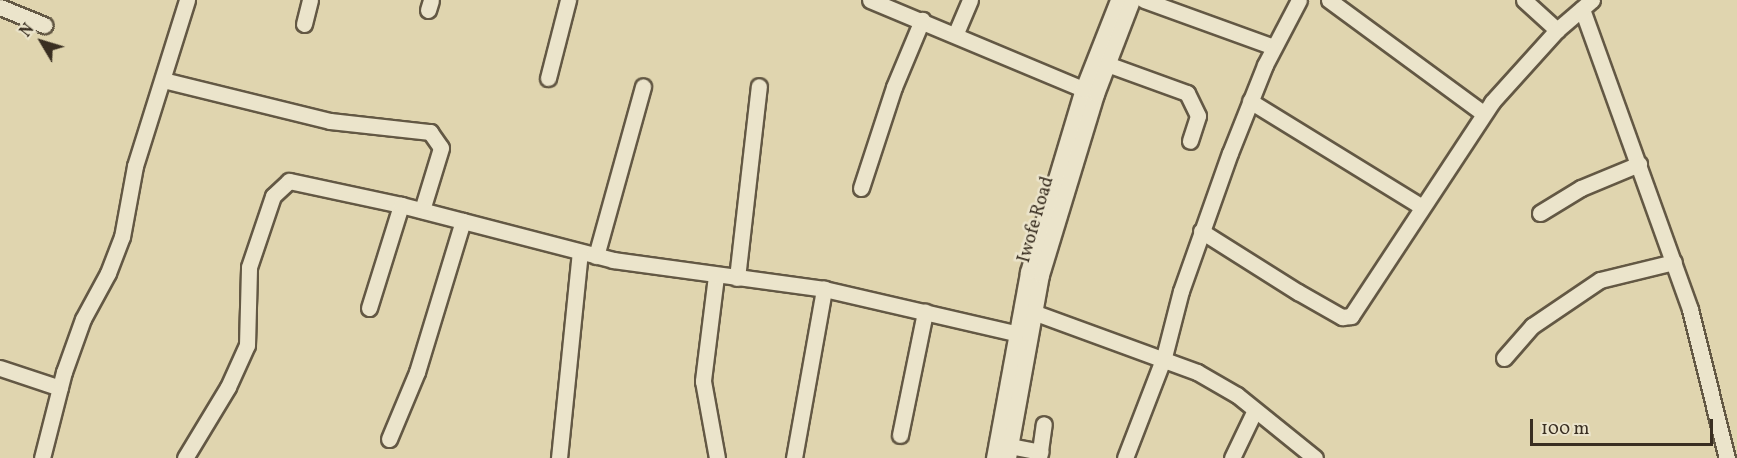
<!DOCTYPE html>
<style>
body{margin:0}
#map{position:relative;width:1737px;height:458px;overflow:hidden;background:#e0d5af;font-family:Vollkorn,serif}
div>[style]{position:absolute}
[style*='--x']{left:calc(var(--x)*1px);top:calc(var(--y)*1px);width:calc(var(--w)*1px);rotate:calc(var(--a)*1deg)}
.roads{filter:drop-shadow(2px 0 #635844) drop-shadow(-2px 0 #635844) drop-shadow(0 2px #635844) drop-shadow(0 -2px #635844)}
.minor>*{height:15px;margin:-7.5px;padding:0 7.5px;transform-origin:7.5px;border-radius:7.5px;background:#ebe4cb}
span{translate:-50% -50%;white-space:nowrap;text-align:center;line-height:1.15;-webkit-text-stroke:5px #ebe4cb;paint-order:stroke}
.street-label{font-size:18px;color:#392e21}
.north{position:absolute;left:12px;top:12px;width:60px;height:60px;-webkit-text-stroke:4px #ebe4cb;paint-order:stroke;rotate:308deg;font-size:16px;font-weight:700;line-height:24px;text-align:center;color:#392e21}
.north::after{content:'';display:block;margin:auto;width:21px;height:27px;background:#392e21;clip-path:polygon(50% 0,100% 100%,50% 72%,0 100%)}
.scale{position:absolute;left:1530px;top:419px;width:183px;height:27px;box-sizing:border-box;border:3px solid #392e21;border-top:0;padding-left:8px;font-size:18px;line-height:21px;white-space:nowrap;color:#392e21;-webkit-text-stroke:4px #ebe4cb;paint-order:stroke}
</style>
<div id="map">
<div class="roads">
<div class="minor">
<i style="--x:870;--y:0;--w:231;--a:22.7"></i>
<i style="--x:1144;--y:0;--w:138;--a:19.9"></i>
<i style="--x:1329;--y:0;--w:192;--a:36.3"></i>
<i style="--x:1524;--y:0;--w:45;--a:42.3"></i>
<i style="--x:0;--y:7;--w:48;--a:22.2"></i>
<i style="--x:1582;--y:9;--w:319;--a:70.2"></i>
<i style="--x:1690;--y:309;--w:154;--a:76.1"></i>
<i style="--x:428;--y:10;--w:10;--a:-73"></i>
<i style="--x:304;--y:24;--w:25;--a:-76"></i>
<i style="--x:956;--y:33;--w:36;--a:-67"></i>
<i style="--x:1107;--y:64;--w:85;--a:19.9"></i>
<i style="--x:1187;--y:93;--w:25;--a:64"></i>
<i style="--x:1198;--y:116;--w:26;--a:108"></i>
<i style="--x:548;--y:78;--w:81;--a:-75.6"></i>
<i style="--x:163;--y:80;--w:172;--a:13.8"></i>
<i style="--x:330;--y:121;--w:101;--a:6.3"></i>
<i style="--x:430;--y:132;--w:19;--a:55"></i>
<i style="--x:441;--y:148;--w:65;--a:107"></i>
<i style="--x:1250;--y:101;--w:202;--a:31.6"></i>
<i style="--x:861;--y:188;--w:106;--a:-71.9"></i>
<i style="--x:894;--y:87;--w:73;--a:-67.3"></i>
<i style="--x:1540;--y:213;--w:48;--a:-31.4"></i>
<i style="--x:1581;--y:188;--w:63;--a:-22.5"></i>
<i style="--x:1201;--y:231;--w:115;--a:32.2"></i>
<i style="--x:1298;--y:292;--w:51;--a:29.6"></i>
<i style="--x:1342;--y:317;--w:9;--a:-6"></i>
<i style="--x:1351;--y:316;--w:256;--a:-56.6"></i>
<i style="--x:1492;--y:102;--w:97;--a:-47.9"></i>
<i style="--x:1557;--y:30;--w:46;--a:-40.6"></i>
<i style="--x:596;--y:256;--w:176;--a:-74.5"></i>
<i style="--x:716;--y:276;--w:106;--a:97.1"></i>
<i style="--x:703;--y:381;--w:78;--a:79.7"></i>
<i style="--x:737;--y:278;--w:193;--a:-83.5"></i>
<i style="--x:369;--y:308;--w:108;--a:-72.7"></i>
<i style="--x:1033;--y:312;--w:175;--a:20.1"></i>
<i style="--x:1197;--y:372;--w:46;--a:29.9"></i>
<i style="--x:1237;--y:395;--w:100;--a:38.9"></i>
<i style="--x:1504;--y:358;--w:43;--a:-48.8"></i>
<i style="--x:1532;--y:326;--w:82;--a:-34.1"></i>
<i style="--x:1600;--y:280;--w:76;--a:-13.7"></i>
<i style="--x:0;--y:368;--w:63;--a:18.4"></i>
<i style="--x:900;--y:435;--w:126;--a:-78.5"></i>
<i style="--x:389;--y:439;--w:73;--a:-67.3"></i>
<i style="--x:417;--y:372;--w:158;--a:-73.1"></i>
<i style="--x:1010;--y:446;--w:31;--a:11"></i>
<i style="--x:42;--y:458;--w:89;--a:-75.7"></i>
<i style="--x:64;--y:372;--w:56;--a:-70.3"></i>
<i style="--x:83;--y:319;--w:52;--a:-61.5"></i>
<i style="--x:108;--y:273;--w:39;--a:-69"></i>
<i style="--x:122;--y:237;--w:72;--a:-79.6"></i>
<i style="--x:135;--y:166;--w:174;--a:-72.6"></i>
<i style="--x:185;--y:458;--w:83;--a:-58.8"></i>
<i style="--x:228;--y:387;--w:46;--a:-65.7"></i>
<i style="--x:247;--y:345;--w:78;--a:-88.5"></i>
<i style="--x:249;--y:267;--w:75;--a:-71.3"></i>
<i style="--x:273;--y:196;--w:22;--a:-43"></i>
<i style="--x:289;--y:181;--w:115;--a:12.1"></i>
<i style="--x:401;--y:205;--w:219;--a:14.5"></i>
<i style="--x:613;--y:260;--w:213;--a:7.8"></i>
<i style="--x:824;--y:289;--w:196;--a:13"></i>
<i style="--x:559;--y:458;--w:207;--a:-84.2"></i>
<i style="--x:794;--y:458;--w:172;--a:-79.9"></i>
<i style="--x:994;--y:458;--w:189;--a:-79.6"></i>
<i style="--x:1028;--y:272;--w:191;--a:-73.3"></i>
<i style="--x:1083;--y:89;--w:96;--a:-68.5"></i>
<i style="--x:1008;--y:458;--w:186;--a:-79.8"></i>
<i style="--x:1041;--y:275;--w:189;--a:-73.1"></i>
<i style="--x:1096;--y:94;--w:101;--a:-69"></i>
<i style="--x:1039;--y:458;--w:34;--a:-82"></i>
<i style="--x:1125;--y:458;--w:108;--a:-68.9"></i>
<i style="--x:1164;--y:357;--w:68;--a:-75.6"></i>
<i style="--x:1181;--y:291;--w:146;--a:-70.5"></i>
<i style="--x:1230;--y:153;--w:95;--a:-68.3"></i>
<i style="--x:1265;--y:65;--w:73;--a:-62.4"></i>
<i style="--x:1232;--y:458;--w:53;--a:-64.4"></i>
</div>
</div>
<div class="street-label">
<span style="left:1037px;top:220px;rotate:-74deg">Iwofe Road</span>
</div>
<div class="north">N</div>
<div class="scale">100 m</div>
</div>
